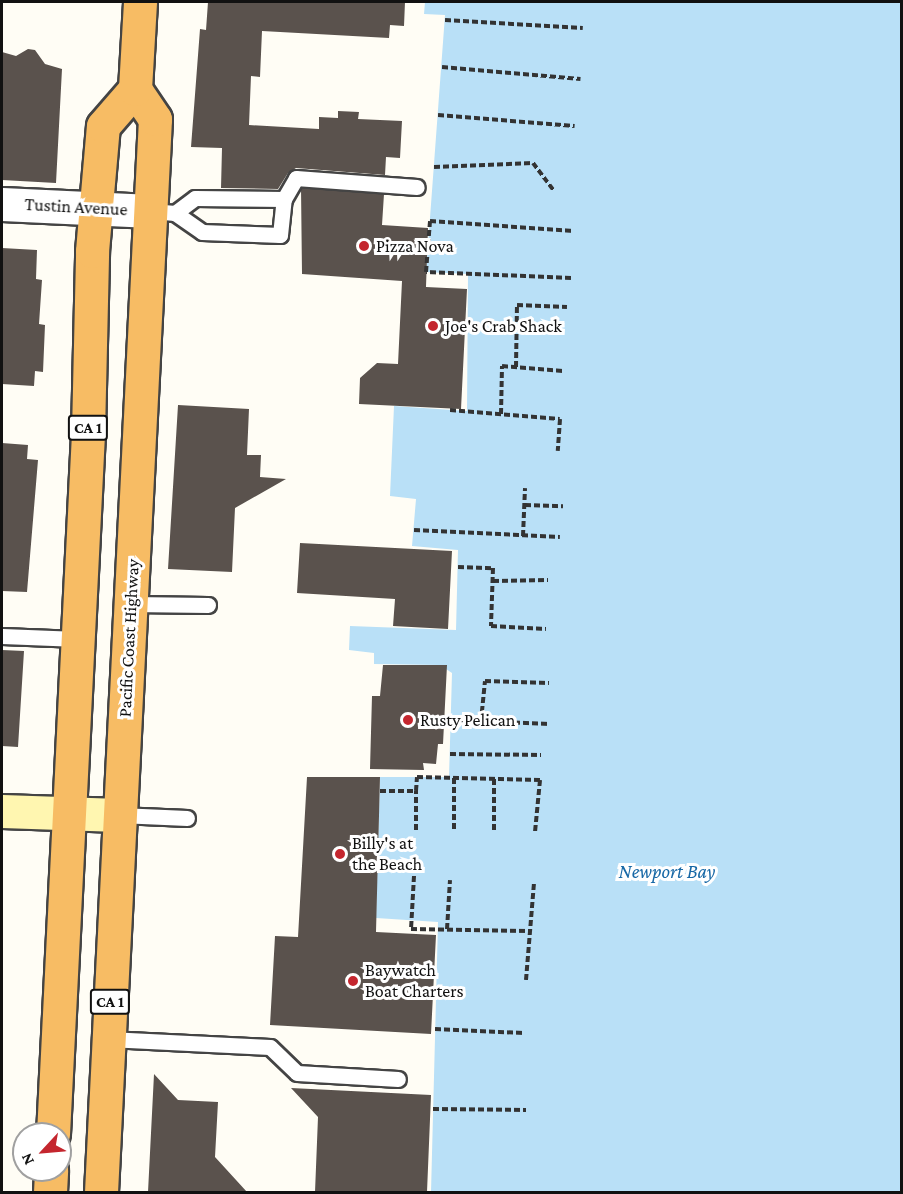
<!DOCTYPE html>
<style>
body{margin:0}
#map{position:relative;width:903px;height:1194px;overflow:hidden;background:#fffdf5;font-family:"Crimson Pro",serif}
div>[style]{position:absolute}
[style*='--x']{left:calc(var(--x)*1px);top:calc(var(--y)*1px);width:calc(var(--w)*1px);rotate:calc(var(--a)*1deg)}
.water>*{inset:0;background:#b9e0f7}
.building>*{inset:0;background:#5a524d}
.path>*{height:4px;margin-top:-2px;transform-origin:0;background:repeating-linear-gradient(90deg,#333 0 6px,transparent 0 9px)}
.roads{filter:drop-shadow(2px 0 #444) drop-shadow(-2px 0 #444) drop-shadow(0 2px #444) drop-shadow(0 -2px #444)}
.service>*{height:15px;margin:-7.5px;padding:0 7.5px;transform-origin:7.5px;border-radius:7.5px;background:#fff}
.tertiary>*{height:33px;margin:-16.5px;padding:0 16.5px;transform-origin:16.5px;border-radius:16.5px;background:#fff}
.secondary>*{height:33px;margin:-16.5px;padding:0 16.5px;transform-origin:16.5px;border-radius:16.5px;background:#fff6b0}
.trunk>*{height:33px;margin:-16.5px;padding:0 16.5px;transform-origin:16.5px;border-radius:16.5px;background:#f7bc64}
.dots>*{width:16px;height:16px;translate:-50% -50%;box-sizing:border-box;border:3px solid #fff;border-radius:50%}
span{translate:-50% -50%;white-space:nowrap;text-align:center;line-height:1.15;-webkit-text-stroke:6px #fff;paint-order:stroke}
.shield-label span{padding:2px 4px;background:#fff;border:2px solid;border-radius:4px;-webkit-text-stroke-width:0}
.shield-label{font-size:16px;color:#111;font-weight:700}
.street-label{font-size:18px;color:#111}
.poi-label{font-size:18px;color:#111}
.left{translate:0 -50%;text-align:left}
.water-label{font-size:20px;color:#1768a6;font-style:italic}
.frame{position:absolute;inset:0;border:3px solid #111;pointer-events:none}
.north{position:absolute;left:12px;top:1122px;width:60px;height:60px;box-sizing:border-box;background:#fff;border:2px solid #a0a0a0;border-radius:50%;rotate:244deg;font-size:16px;font-weight:700;line-height:24px;text-align:center;color:#111}
.north::after{content:'';display:block;margin:auto;width:21px;height:27px;background:#c4262e;clip-path:polygon(50% 0,100% 100%,50% 72%,0 100%)}
</style>
<div id="map">
<div class="water">
<i style="clip-path:polygon(425px 2px,901px 2px,901px 1192px,431px 1192px,438px 922px,376px 918px,380px 777px,449px 777px,452px 673px,440px 665px,374px 664px,374px 653px,349px 650px,350px 626px,456px 630px,458px 550px,412px 546px,416px 499px,390px 496px,394px 406px,467px 411px,468px 274px,426px 272px,445px 15px,424px 14px)"></i>
</div>
<div class="building">
<i style="clip-path:polygon(208px 2px,405px 2px,404px 26px,390px 25px,389px 38px,262px 31px,260px 77px,251px 76px,249px 125px,319px 129px,319px 117px,338px 118px,338px 111px,359px 112px,358px 119px,402px 121px,400px 158px,386px 157px,385px 175px,296px 168px,288px 173px,278px 189px,221px 188px,222px 148px,191px 147px,200px 29px,206px 30px)"></i>
<i style="clip-path:polygon(28px 49px,35px 50px,45px 64px,62px 69px,56px 183px,2px 180px,2px 52px,16px 56px)"></i>
<i style="clip-path:polygon(301px 188px,384px 194px,382px 225px,428px 228px,426px 287px,467px 289px,461px 409px,359px 404px,360px 378px,377px 363px,398px 364px,402px 281px,302px 274px)"></i>
<i style="clip-path:polygon(2px 248px,37px 250px,36px 279px,42px 280px,39px 324px,45px 325px,43px 372px,35px 371px,34px 386px,2px 384px)"></i>
<i style="clip-path:polygon(178px 405px,249px 409px,247px 455px,261px 455px,260px 477px,286px 479px,235px 508px,232px 572px,168px 569px)"></i>
<i style="clip-path:polygon(2px 443px,28px 445px,27px 459px,38px 460px,27px 592px,2px 591px)"></i>
<i style="clip-path:polygon(300px 543px,452px 551px,448px 629px,393px 626px,395px 599px,297px 593px)"></i>
<i style="clip-path:polygon(2px 650px,24px 651px,18px 747px,2px 746px)"></i>
<i style="clip-path:polygon(383px 665px,447px 665px,443px 744px,438px 744px,436px 764px,423px 763px,424px 770px,370px 769px,372px 696px,380px 696px)"></i>
<i style="clip-path:polygon(307px 777px,380px 777px,376px 932px,436px 935px,431px 1034px,270px 1025px,275px 936px,298px 937px)"></i>
<i style="clip-path:polygon(154px 1074px,178px 1100px,218px 1102px,215px 1157px,247px 1192px,148px 1192px)"></i>
<i style="clip-path:polygon(291px 1088px,431px 1095px,427px 1192px,315px 1192px,318px 1117px)"></i>
</div>
<div class="path">
<i style="--x:445;--y:20;--w:138;--a:3.3"></i>
<i style="--x:442;--y:67;--w:139;--a:5"></i>
<i style="--x:438;--y:115;--w:137;--a:4.6"></i>
<i style="--x:434;--y:167;--w:99;--a:-2.3"></i>
<i style="--x:533;--y:163;--w:34;--a:53"></i>
<i style="--x:571;--y:278;--w:145;--a:-177.6"></i>
<i style="--x:426;--y:272;--w:51;--a:-85.5"></i>
<i style="--x:430;--y:221;--w:144;--a:4"></i>
<i style="--x:516;--y:367;--w:62;--a:-89.1"></i>
<i style="--x:517;--y:305;--w:50;--a:2.3"></i>
<i style="--x:450;--y:410;--w:110;--a:4.7"></i>
<i style="--x:560;--y:419;--w:32;--a:94"></i>
<i style="--x:501;--y:414;--w:48;--a:-88.8"></i>
<i style="--x:502;--y:366;--w:61;--a:4.7"></i>
<i style="--x:525;--y:505;--w:38;--a:2"></i>
<i style="--x:414;--y:530;--w:146;--a:2.7"></i>
<i style="--x:523;--y:536;--w:48;--a:-87.6"></i>
<i style="--x:458;--y:567;--w:35;--a:2"></i>
<i style="--x:493;--y:568;--w:58;--a:92"></i>
<i style="--x:491;--y:626;--w:55;--a:3.1"></i>
<i style="--x:493;--y:581;--w:55;--a:-1"></i>
<i style="--x:451;--y:720;--w:99;--a:2.3"></i>
<i style="--x:481;--y:721;--w:40;--a:-84.3"></i>
<i style="--x:485;--y:681;--w:64;--a:1.8"></i>
<i style="--x:450;--y:754;--w:91;--a:0.6"></i>
<i style="--x:454;--y:778;--w:53;--a:90"></i>
<i style="--x:380;--y:791;--w:36;--a:0"></i>
<i style="--x:416;--y:791;--w:14;--a:-86"></i>
<i style="--x:417;--y:777;--w:123;--a:1.4"></i>
<i style="--x:540;--y:780;--w:52;--a:95.5"></i>
<i style="--x:416;--y:830;--w:39;--a:-90"></i>
<i style="--x:494;--y:830;--w:51;--a:-90"></i>
<i style="--x:414;--y:876;--w:53;--a:93.2"></i>
<i style="--x:411;--y:929;--w:119;--a:1"></i>
<i style="--x:447;--y:929;--w:49;--a:-86.5"></i>
<i style="--x:526;--y:980;--w:97;--a:-85.3"></i>
<i style="--x:435;--y:1029;--w:89;--a:2.6"></i>
<i style="--x:433;--y:1109;--w:93;--a:0.6"></i>
</div>
<div class="roads">
<div class="service">
<i style="--x:151;--y:211;--w:24;--a:5"></i>
<i style="--x:175;--y:213;--w:33;--a:35"></i>
<i style="--x:202;--y:232;--w:78;--a:2.2"></i>
<i style="--x:280;--y:235;--w:36;--a:-84"></i>
<i style="--x:284;--y:199;--w:24;--a:-60"></i>
<i style="--x:296;--y:178;--w:121;--a:4.3"></i>
<i style="--x:175;--y:213;--w:25;--a:-37"></i>
<i style="--x:195;--y:198;--w:89;--a:0.6"></i>
<i style="--x:131;--y:604;--w:77;--a:0.7"></i>
<i style="--x:2;--y:636;--w:76;--a:2.3"></i>
<i style="--x:119;--y:815;--w:68;--a:2.5"></i>
<i style="--x:108;--y:1039;--w:162;--a:2.8"></i>
<i style="--x:270;--y:1047;--w:37;--a:44"></i>
<i style="--x:297;--y:1073;--w:101;--a:3.4"></i>
</div>
<div class="tertiary">
<i style="--x:2;--y:204;--w:149;--a:2.7"></i>
</div>
<div class="secondary">
<i style="--x:2;--y:811;--w:117;--a:2"></i>
</div>
<div class="trunk">
<i style="--x:53;--y:1134;--w:702;--a:-87.14"></i>
<i style="--x:88;--y:433;--w:182;--a:-88.7"></i>
<i style="--x:92;--y:251;--w:125;--a:-85"></i>
<i style="--x:103;--y:126;--w:49;--a:-49.1"></i>
<i style="--x:50;--y:1192;--w:22;--a:-87"></i>
<i style="--x:101;--y:1192;--w:1074;--a:-87.12"></i>
<i style="--x:155;--y:119;--w:36;--a:-124"></i>
<i style="--x:135;--y:89;--w:87;--a:-86.7"></i>
</div>
</div>
<div class="dots">
<i style="left:364px;top:246px;background:#c4262e"></i>
<i style="left:433px;top:326px;background:#c4262e"></i>
<i style="left:408px;top:720px;background:#c4262e"></i>
<i style="left:340px;top:854px;background:#c4262e"></i>
<i style="left:353px;top:981px;background:#c4262e"></i>
</div>
<div class="shield-label">
<span style="left:88px;top:428px">CA 1</span>
<span style="left:110px;top:1002px">CA 1</span>
</div>
<div class="street-label">
<span style="left:76px;top:207px;rotate:3deg">Tustin Avenue</span>
<span style="left:129px;top:638px;rotate:-87deg">Pacific Coast Highway</span>
</div>
<div class="poi-label">
<span class="left" style="left:376px;top:246px">Pizza Nova</span>
<span class="left" style="left:445px;top:326px">Joe's Crab Shack</span>
<span class="left" style="left:420px;top:720px">Rusty Pelican</span>
<span class="left" style="left:352px;top:854px">Billy's at<br>the Beach</span>
<span class="left" style="left:365px;top:981px">Baywatch<br>Boat Charters</span>
</div>
<div class="water-label">
<span style="left:667px;top:871px">Newport Bay</span>
</div>
<div class="frame"></div>
<div class="north">N</div>
</div>
